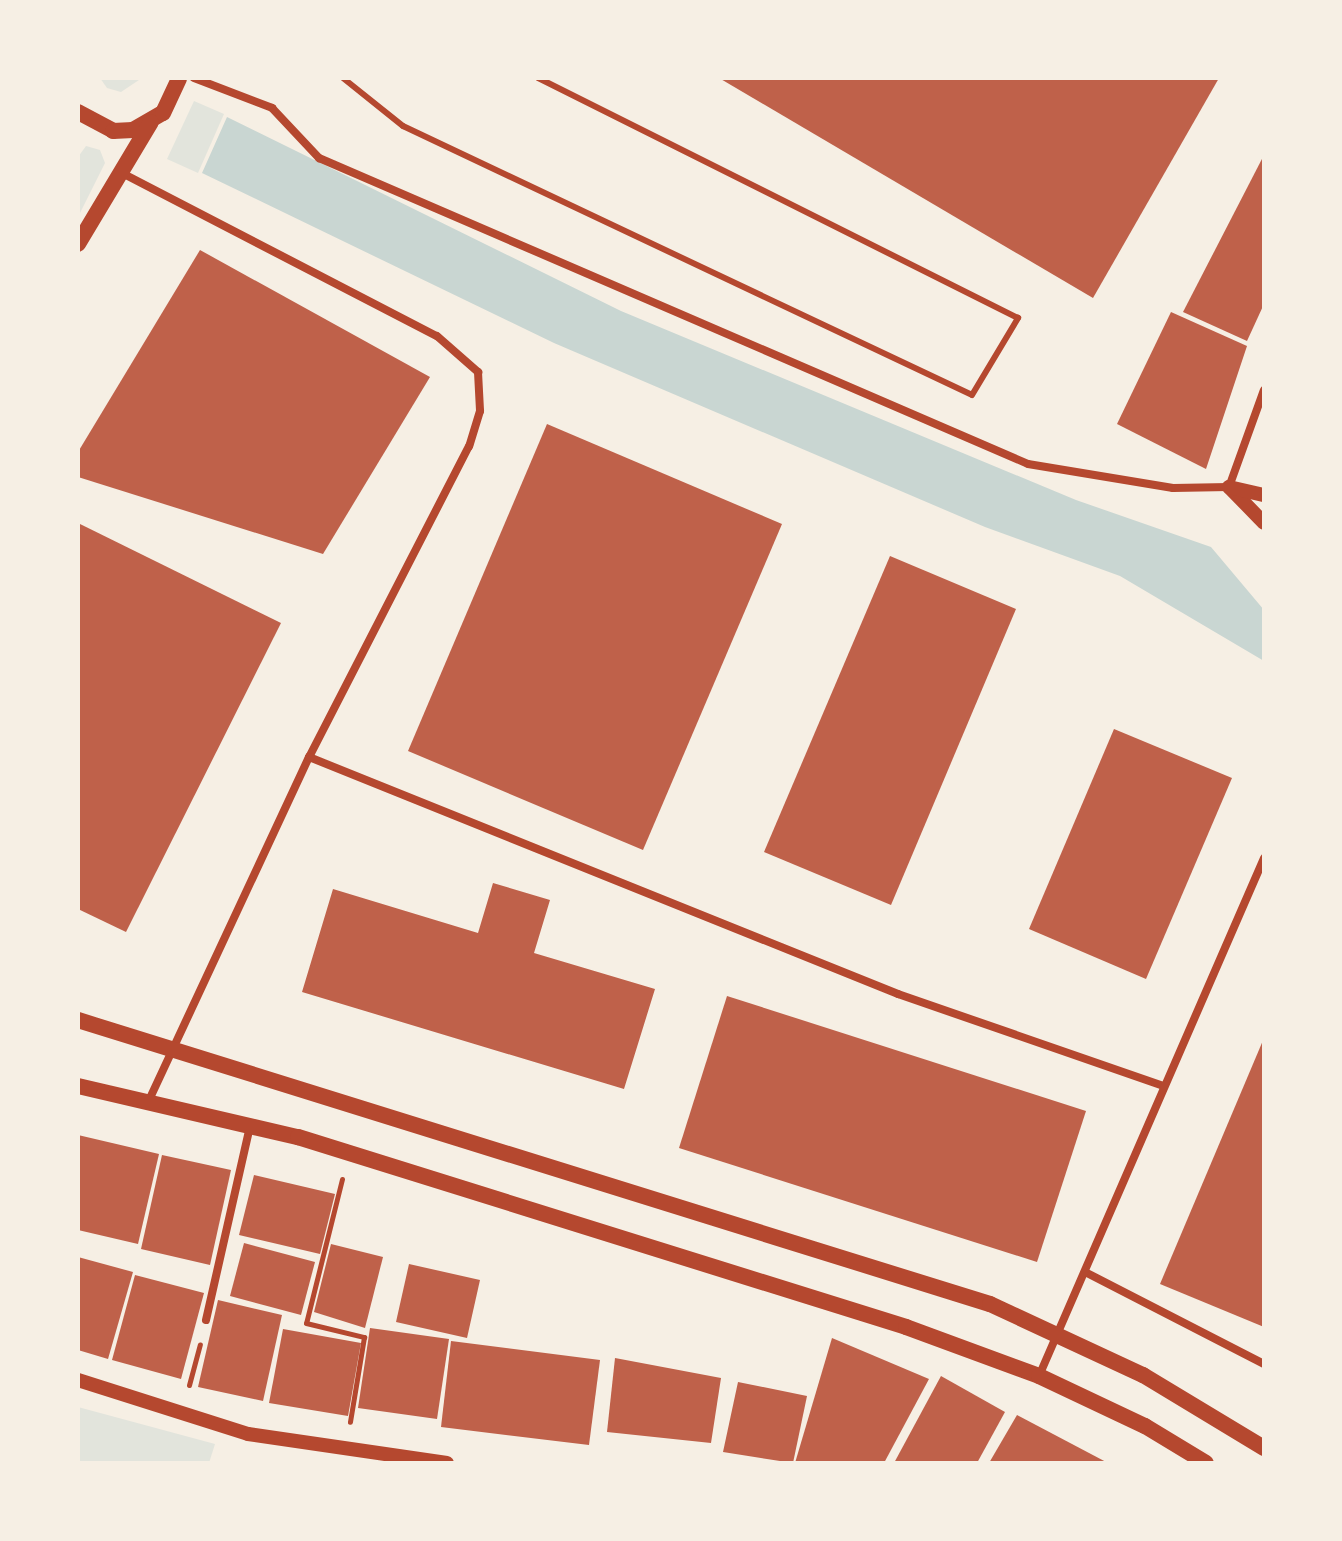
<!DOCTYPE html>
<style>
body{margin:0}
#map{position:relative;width:1342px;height:1541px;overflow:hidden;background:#f6efe4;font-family:Lato,sans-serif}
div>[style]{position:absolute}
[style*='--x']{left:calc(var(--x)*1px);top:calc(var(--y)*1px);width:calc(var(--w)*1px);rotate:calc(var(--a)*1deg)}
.green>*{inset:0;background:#e2e4dc}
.water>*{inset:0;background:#c9d6d2}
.building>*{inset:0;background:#bf614a}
.path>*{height:5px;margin:-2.5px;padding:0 2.5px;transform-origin:2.5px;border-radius:2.5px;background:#b5482f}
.service>*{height:6px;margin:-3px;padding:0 3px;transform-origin:3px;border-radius:3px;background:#b5482f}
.minor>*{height:8px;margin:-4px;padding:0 4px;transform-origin:4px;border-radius:4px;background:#b5482f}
.tertiary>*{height:14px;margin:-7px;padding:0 7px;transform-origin:7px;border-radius:7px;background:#b5482f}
.secondary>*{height:16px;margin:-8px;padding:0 8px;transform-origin:8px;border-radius:8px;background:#b5482f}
span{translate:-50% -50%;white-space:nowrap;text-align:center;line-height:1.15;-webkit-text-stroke:7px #f6efe4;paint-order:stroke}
.frame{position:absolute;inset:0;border:80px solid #f6efe4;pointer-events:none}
</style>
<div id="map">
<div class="green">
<i style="clip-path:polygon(100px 78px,142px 78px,121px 92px,107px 88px)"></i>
<i style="clip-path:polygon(194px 101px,224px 114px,198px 173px,167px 159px)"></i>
<i style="clip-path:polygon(86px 146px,100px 150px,105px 163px,78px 217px,78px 157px)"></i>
<i style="clip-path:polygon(78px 1407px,215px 1444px,209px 1463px,78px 1463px)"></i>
</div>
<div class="water">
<i style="clip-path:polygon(227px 117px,621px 311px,1076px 500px,1211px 547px,1264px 610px,1264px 661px,1120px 576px,985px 527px,554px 343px,202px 173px)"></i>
</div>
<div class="building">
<i style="clip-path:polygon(719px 78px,1219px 78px,1093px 298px)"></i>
<i style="clip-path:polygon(1264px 155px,1264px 304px,1247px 341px,1183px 312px)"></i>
<i style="clip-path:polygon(200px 250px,430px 377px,323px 554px,78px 477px,78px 452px)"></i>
<i style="clip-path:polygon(1171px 312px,1247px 346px,1206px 469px,1117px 424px)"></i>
<i style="clip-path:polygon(547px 424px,782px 524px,643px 850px,408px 751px)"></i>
<i style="clip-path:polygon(78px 523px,281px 623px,126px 932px,78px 909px)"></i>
<i style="clip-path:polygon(890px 556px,1016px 609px,891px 905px,764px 852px)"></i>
<i style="clip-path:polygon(1114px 729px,1232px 778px,1146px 979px,1029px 929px)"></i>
<i style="clip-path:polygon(493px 883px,550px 900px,534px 953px,655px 989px,624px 1089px,302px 992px,333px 889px,478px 933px)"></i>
<i style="clip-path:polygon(727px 996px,1086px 1111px,1037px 1262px,679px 1148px)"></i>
<i style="clip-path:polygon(1264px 1038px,1264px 1327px,1160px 1284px)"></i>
<i style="clip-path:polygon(78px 1135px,159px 1154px,138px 1244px,78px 1230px)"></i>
<i style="clip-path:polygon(162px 1155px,231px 1170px,210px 1265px,141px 1249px)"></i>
<i style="clip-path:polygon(254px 1175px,335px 1194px,320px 1254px,239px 1235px)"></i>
<i style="clip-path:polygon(244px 1243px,315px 1262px,301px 1315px,230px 1296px)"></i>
<i style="clip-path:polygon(331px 1244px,383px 1257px,365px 1328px,314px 1312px)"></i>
<i style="clip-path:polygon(78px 1257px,133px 1272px,108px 1359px,78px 1350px)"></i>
<i style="clip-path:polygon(409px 1264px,480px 1280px,467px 1338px,396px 1322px)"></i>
<i style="clip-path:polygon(135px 1275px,204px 1293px,181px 1379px,112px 1360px)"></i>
<i style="clip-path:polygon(218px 1300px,282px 1315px,263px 1401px,198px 1387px)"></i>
<i style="clip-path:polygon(370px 1328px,449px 1339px,437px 1419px,358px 1408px)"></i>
<i style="clip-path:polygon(283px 1329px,361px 1343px,348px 1416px,269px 1403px)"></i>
<i style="clip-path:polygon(832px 1338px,929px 1379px,884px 1463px,795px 1463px)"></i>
<i style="clip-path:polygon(451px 1341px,600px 1360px,589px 1445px,441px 1427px)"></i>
<i style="clip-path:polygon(615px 1358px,721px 1378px,711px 1443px,607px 1432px)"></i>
<i style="clip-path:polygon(941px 1376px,1005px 1412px,977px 1463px,894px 1463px)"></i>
<i style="clip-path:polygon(738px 1382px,807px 1396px,793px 1463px,723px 1452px)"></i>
<i style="clip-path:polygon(1017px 1415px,1108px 1463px,989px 1463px)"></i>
</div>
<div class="path">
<i style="--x:342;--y:1179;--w:148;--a:104"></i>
<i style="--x:306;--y:1323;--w:60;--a:13.6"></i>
<i style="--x:364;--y:1337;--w:86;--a:99.4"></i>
<i style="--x:189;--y:1385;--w:42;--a:-75"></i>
</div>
<div class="service">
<i style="--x:343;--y:78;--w:77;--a:38.7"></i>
<i style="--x:403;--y:126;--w:629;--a:25.3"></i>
<i style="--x:972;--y:395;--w:90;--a:-59.1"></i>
<i style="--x:1018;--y:318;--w:537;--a:-153.43"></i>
</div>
<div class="minor">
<i style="--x:194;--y:78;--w:84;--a:21"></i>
<i style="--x:272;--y:108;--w:69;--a:46.8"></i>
<i style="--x:319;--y:158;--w:772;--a:23.34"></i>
<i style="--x:1028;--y:464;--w:147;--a:9.4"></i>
<i style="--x:1173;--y:488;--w:56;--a:-1"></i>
<i style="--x:1229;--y:487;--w:103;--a:-70.2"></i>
<i style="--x:120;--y:172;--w:357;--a:27.4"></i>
<i style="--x:437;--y:336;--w:55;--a:41.3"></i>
<i style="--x:478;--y:372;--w:39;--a:87"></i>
<i style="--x:480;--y:411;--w:37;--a:107"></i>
<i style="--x:469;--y:446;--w:350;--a:117.2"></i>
<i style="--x:309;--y:757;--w:378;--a:115"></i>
<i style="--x:309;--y:757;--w:635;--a:21.92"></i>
<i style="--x:898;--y:994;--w:281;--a:19.1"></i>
<i style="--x:1085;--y:1272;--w:201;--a:27.2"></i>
<i style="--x:206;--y:1320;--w:199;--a:-77.2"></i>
<i style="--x:1039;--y:1376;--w:565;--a:-66.52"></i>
</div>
<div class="tertiary">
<i style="--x:1229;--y:487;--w:50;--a:45.8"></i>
<i style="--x:1229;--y:487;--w:36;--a:13"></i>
<i style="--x:78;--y:1380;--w:178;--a:17.6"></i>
<i style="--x:248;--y:1434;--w:201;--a:8.3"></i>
</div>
<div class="secondary">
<i style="--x:78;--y:112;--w:40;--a:28"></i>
<i style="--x:113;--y:131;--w:20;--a:-3"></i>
<i style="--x:133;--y:130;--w:34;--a:-30"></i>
<i style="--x:163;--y:113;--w:38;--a:-65"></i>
<i style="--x:78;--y:244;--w:142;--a:-59.1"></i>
<i style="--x:78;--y:1020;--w:955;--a:17.3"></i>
<i style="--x:990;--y:1304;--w:169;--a:24.9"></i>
<i style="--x:1143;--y:1375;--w:141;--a:31.1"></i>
<i style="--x:78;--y:1086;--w:226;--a:13.1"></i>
<i style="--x:298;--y:1137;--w:637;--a:17.35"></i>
<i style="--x:906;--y:1327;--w:142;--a:20.2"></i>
<i style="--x:1039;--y:1376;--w:117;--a:25.3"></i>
<i style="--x:1145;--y:1426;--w:71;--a:31.2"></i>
</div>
<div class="frame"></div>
</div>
